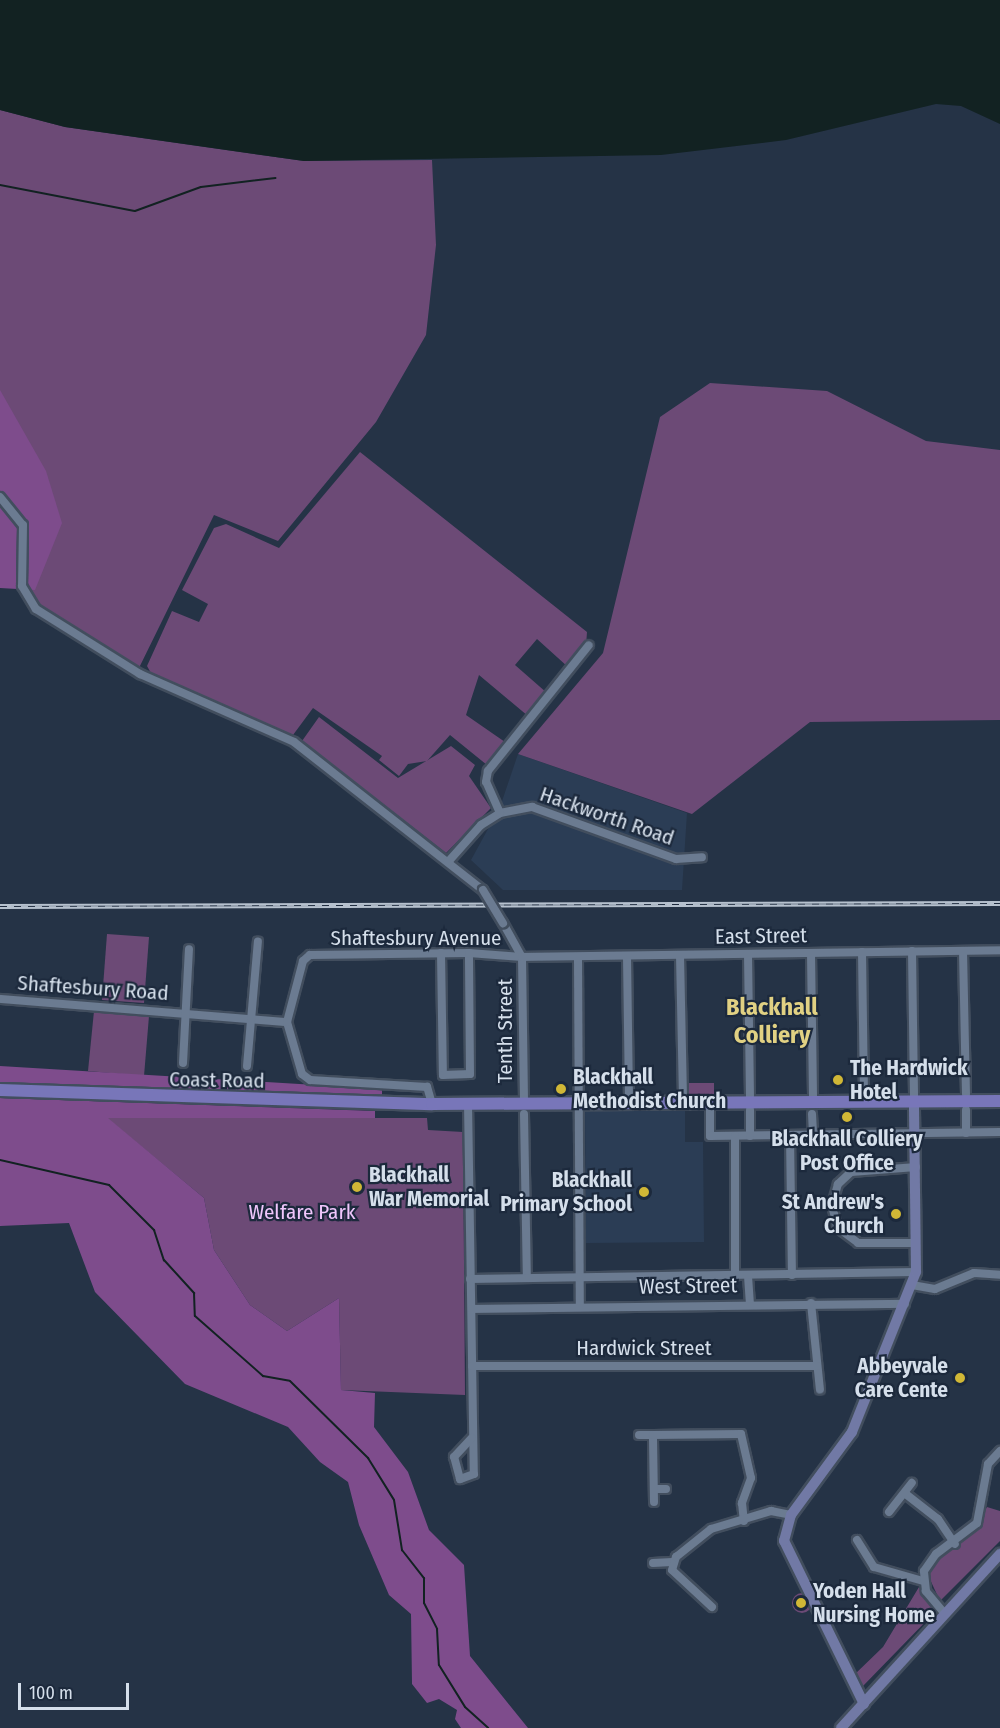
<!DOCTYPE html>
<style>
body{margin:0}
#map{position:relative;width:1000px;height:1728px;overflow:hidden;background:#253346;font-family:"Fira Sans Condensed",sans-serif}
div>[style]{position:absolute}
[style*='--x']{left:calc(var(--x)*1px);top:calc(var(--y)*1px);width:calc(var(--w)*1px);rotate:calc(var(--a)*1deg)}
.built>*{inset:0;background:#2b3d55}
.green>*{inset:0;background:#6c4a76}
.round{border-radius:50%}
.forest>*{inset:0;background:#7e4c8c}
.water>*{inset:0;background:#122222}
.stream>*{height:2px;margin:-1px;padding:0 1px;transform-origin:1px;border-radius:1px;background:#122222}
.roads{filter:drop-shadow(2px 0 #424e5e) drop-shadow(-2px 0 #424e5e) drop-shadow(0 2px #424e5e) drop-shadow(0 -2px #424e5e)}
.street>*{height:8px;margin:-4px;padding:0 4px;transform-origin:4px;border-radius:4px;background:#6b7b91}
.secondary>*{height:10px;margin:-5px;padding:0 5px;transform-origin:5px;border-radius:5px;background:#7179a5}
.primary>*{height:12px;margin:-6px;padding:0 6px;transform-origin:6px;border-radius:6px;background:#7876b9}
.rail>*{height:4.5px;margin-top:-2.25px;transform-origin:0;background:repeating-linear-gradient(90deg,#1c293c 0 7px,#b6c1ce 0 14px);box-sizing:border-box;border-block:2px solid #b6c1ce}
.bridges{filter:drop-shadow(2px 0 #424e5e) drop-shadow(-2px 0 #424e5e) drop-shadow(0 2px #424e5e) drop-shadow(0 -2px #424e5e)}
.street-bridge>*{height:8px;margin:-4px;padding:0 4px;transform-origin:4px;border-radius:4px;background:#6b7b91}
.dots>*{width:16px;height:16px;translate:-50% -50%;box-sizing:border-box;border:3px solid #1c293c;border-radius:50%}
span{translate:-50% -50%;white-space:nowrap;text-align:center;line-height:1.15;-webkit-text-stroke:4.5px #1c293c;paint-order:stroke}
.street-label{font-size:21px;color:#d5dfeb}
.poi-label{font-size:21px;color:#d5dfeb;font-weight:700}
.left{translate:0 -50%;text-align:left}
.right{translate:-100% -50%;text-align:right}
.park-label{font-size:21px;color:#f0c6fc}
.quarter-label{font-size:24px;color:#e1d183;font-weight:700}
.scale{position:absolute;left:18px;top:1683px;width:111px;height:27px;box-sizing:border-box;border:3px solid #d5dfeb;border-top:0;padding-left:8px;font-size:18px;line-height:21px;white-space:nowrap;color:#d5dfeb;-webkit-text-stroke:4px #1c293c;paint-order:stroke}
</style>
<div id="map">
<div class="built">
<i style="clip-path:polygon(518px 754px,687px 813px,682px 890px,503px 890px,471px 860px,500px 807px)"></i>
<i style="clip-path:polygon(685px 1107px,685px 1142px,703px 1142px,704px 1242px,586px 1243px,585px 1108px)"></i>
</div>
<div class="green">
<i style="clip-path:polygon(0 110px,65px 127px,304px 161px,432px 160px,436px 245px,426px 335px,376px 422px,278px 541px,214px 515px,137px 672px,36px 609px,22px 586px,0 497px)"></i>
<i style="clip-path:polygon(710px 383px,827px 391px,926px 441px,1000px 450px,1000px 720px,810px 722px,692px 814px,518px 754px,603px 653px,660px 417px)"></i>
<i style="clip-path:polygon(360px 452px,587px 632px,586px 646px,568px 667px,537px 639px,515px 665px,547px 693px,528px 716px,479px 675px,466px 715px,505px 742px,487px 765px,450px 735px,427px 761px,408px 764px,399px 776px,379px 760px,382px 756px,313px 708px,293px 735px,152px 675px,147px 666px,172px 611px,199px 622px,208px 604px,182px 590px,214px 528px,226px 524px,279px 548px)"></i>
<i style="clip-path:polygon(319px 717px,398px 778px,451px 746px,475px 765px,469px 776px,491px 808px,446px 853px,302px 741px)"></i>
<i style="clip-path:polygon(107px 934px,149px 937px,144px 1003px,102px 1000px)"></i>
<i style="clip-path:polygon(94px 1011px,149px 1016px,144px 1076px,88px 1071px)"></i>
<i style="clip-path:polygon(687px 1083px,714px 1083px,714px 1095px,687px 1095px)"></i>
<i style="clip-path:polygon(107px 1118px,427px 1118px,428px 1130px,463px 1132px,465px 1395px,341px 1390px,339px 1298px,287px 1331px,250px 1305px,214px 1250px,204px 1198px)"></i>
<i style="clip-path:polygon(987px 1507px,1000px 1511px,1000px 1541px,940px 1601px,927px 1573px,939px 1555px,971px 1535px)"></i>
<i style="clip-path:polygon(919px 1587px,934px 1613px,863px 1686px,854px 1675px,883px 1647px)"></i>
<i class="round" style="left:792px;top:1593px;width:20px;height:20px"></i>
</div>
<div class="forest">
<i style="clip-path:polygon(0 390px,46px 471px,62px 523px,35px 590px,0 588px)"></i>
<i style="clip-path:polygon(0 1066px,382px 1089px,382px 1098px,0 1083px)"></i>
<i style="clip-path:polygon(0 1098px,375px 1111px,375px 1118px,108px 1118px,204px 1198px,214px 1250px,250px 1305px,287px 1331px,339px 1298px,341px 1390px,375px 1393px,374px 1427px,408px 1472px,429px 1530px,464px 1565px,470px 1656px,528px 1728px,461px 1728px,455px 1719px,457px 1710px,439px 1699px,427px 1703px,412px 1684px,411px 1614px,389px 1595px,359px 1525px,348px 1482px,320px 1462px,288px 1427px,185px 1384px,95px 1292px,69px 1223px,0 1226px)"></i>
</div>
<div class="water">
<i style="clip-path:polygon(0 0,1000px 0,1000px 124px,961px 106px,936px 104px,786px 140px,661px 155px,304px 161px,65px 127px,0 110px)"></i>
</div>
<div class="stream">
<i style="--x:0;--y:185;--w:137;--a:10.9"></i>
<i style="--x:135;--y:211;--w:70;--a:-20"></i>
<i style="--x:201;--y:187;--w:75;--a:-6.9"></i>
<i style="--x:0;--y:1160;--w:112;--a:12.9"></i>
<i style="--x:109;--y:1185;--w:64;--a:45"></i>
<i style="--x:154;--y:1230;--w:32;--a:72"></i>
<i style="--x:164;--y:1260;--w:45;--a:47.7"></i>
<i style="--x:194;--y:1293;--w:23;--a:88"></i>
<i style="--x:195;--y:1316;--w:91;--a:41.4"></i>
<i style="--x:263;--y:1376;--w:27;--a:10"></i>
<i style="--x:290;--y:1381;--w:110;--a:44.6"></i>
<i style="--x:368;--y:1458;--w:49;--a:58.2"></i>
<i style="--x:394;--y:1500;--w:51;--a:80.9"></i>
<i style="--x:402;--y:1550;--w:36;--a:52"></i>
<i style="--x:424;--y:1578;--w:25;--a:90"></i>
<i style="--x:424;--y:1603;--w:29;--a:63"></i>
<i style="--x:437;--y:1629;--w:36;--a:87"></i>
<i style="--x:439;--y:1665;--w:49;--a:58.2"></i>
<i style="--x:465;--y:1707;--w:31;--a:42"></i>
</div>
<div class="roads">
<div class="street">
<i style="--x:0;--y:497;--w:36;--a:51"></i>
<i style="--x:23;--y:525;--w:61;--a:90.9"></i>
<i style="--x:22;--y:586;--w:27;--a:59"></i>
<i style="--x:36;--y:609;--w:123;--a:32"></i>
<i style="--x:140;--y:674;--w:168;--a:23.8"></i>
<i style="--x:294;--y:742;--w:240;--a:38.1"></i>
<i style="--x:500;--y:813;--w:33;--a:-11"></i>
<i style="--x:532;--y:807;--w:153;--a:19.9"></i>
<i style="--x:676;--y:859;--w:26;--a:-4"></i>
<i style="--x:448;--y:862;--w:50;--a:-48.3"></i>
<i style="--x:481;--y:825;--w:22;--a:-32"></i>
<i style="--x:500;--y:813;--w:34;--a:-114"></i>
<i style="--x:486;--y:782;--w:11;--a:-80"></i>
<i style="--x:488;--y:771;--w:161;--a:-51.3"></i>
<i style="--x:503;--y:923;--w:39;--a:61"></i>
<i style="--x:522;--y:957;--w:147;--a:89.2"></i>
<i style="--x:912;--y:951;--w:151;--a:89.2"></i>
<i style="--x:963;--y:951;--w:143;--a:88.8"></i>
<i style="--x:862;--y:952;--w:150;--a:89.2"></i>
<i style="--x:441;--y:953;--w:122;--a:89.1"></i>
<i style="--x:443;--y:1075;--w:27;--a:-2"></i>
<i style="--x:470;--y:1074;--w:121;--a:-90.5"></i>
<i style="--x:811;--y:953;--w:149;--a:89.2"></i>
<i style="--x:748;--y:954;--w:148;--a:89.2"></i>
<i style="--x:680;--y:955;--w:147;--a:88.8"></i>
<i style="--x:627;--y:956;--w:146;--a:89.2"></i>
<i style="--x:578;--y:957;--w:349;--a:89.7"></i>
<i style="--x:0;--y:999;--w:288;--a:4.6"></i>
<i style="--x:183;--y:1063;--w:114;--a:-87"></i>
<i style="--x:247;--y:1066;--w:125;--a:-85"></i>
<i style="--x:710;--y:1102;--w:34;--a:90"></i>
<i style="--x:710;--y:1136;--w:290;--a:-0.8"></i>
<i style="--x:468;--y:1103;--w:371;--a:89.1"></i>
<i style="--x:474;--y:1474;--w:15;--a:160"></i>
<i style="--x:460;--y:1479;--w:23;--a:-105"></i>
<i style="--x:454;--y:1457;--w:26;--a:-47"></i>
<i style="--x:432;--y:1104;--w:18;--a:-106"></i>
<i style="--x:427;--y:1087;--w:117;--a:-176.6"></i>
<i style="--x:310;--y:1080;--w:10;--a:-143"></i>
<i style="--x:302;--y:1074;--w:54;--a:-106.1"></i>
<i style="--x:287;--y:1022;--w:63;--a:-75.3"></i>
<i style="--x:303;--y:961;--w:9;--a:-41"></i>
<i style="--x:310;--y:955;--w:159;--a:-0.7"></i>
<i style="--x:469;--y:953;--w:53;--a:4.3"></i>
<i style="--x:522;--y:957;--w:478;--a:-0.8"></i>
<i style="--x:750;--y:1110;--w:26;--a:90"></i>
<i style="--x:524;--y:1114;--w:164;--a:89"></i>
<i style="--x:812;--y:1114;--w:21;--a:87"></i>
<i style="--x:966;--y:1133;--w:23;--a:-90"></i>
<i style="--x:790;--y:1135;--w:140;--a:89.2"></i>
<i style="--x:916;--y:1167;--w:65;--a:175.6"></i>
<i style="--x:851;--y:1172;--w:18;--a:137"></i>
<i style="--x:838;--y:1184;--w:22;--a:106"></i>
<i style="--x:832;--y:1205;--w:23;--a:77"></i>
<i style="--x:837;--y:1227;--w:26;--a:37"></i>
<i style="--x:858;--y:1243;--w:58;--a:0"></i>
<i style="--x:735;--y:1276;--w:140;--a:-90"></i>
<i style="--x:748;--y:1276;--w:27;--a:86"></i>
<i style="--x:470;--y:1279;--w:446;--a:-0.9"></i>
<i style="--x:912;--y:1285;--w:23;--a:10"></i>
<i style="--x:935;--y:1289;--w:42;--a:-22.3"></i>
<i style="--x:974;--y:1273;--w:26;--a:4"></i>
<i style="--x:811;--y:1303;--w:87;--a:84.1"></i>
<i style="--x:472;--y:1309;--w:433;--a:-0.7"></i>
<i style="--x:472;--y:1366;--w:345;--a:0"></i>
<i style="--x:639;--y:1435;--w:14;--a:0"></i>
<i style="--x:654;--y:1489;--w:12;--a:0"></i>
<i style="--x:907;--y:1495;--w:39;--a:38"></i>
<i style="--x:938;--y:1519;--w:30;--a:56"></i>
<i style="--x:654;--y:1502;--w:67;--a:-90.9"></i>
<i style="--x:653;--y:1435;--w:88;--a:-0.7"></i>
<i style="--x:741;--y:1434;--w:45;--a:77.2"></i>
<i style="--x:751;--y:1478;--w:27;--a:110"></i>
<i style="--x:742;--y:1503;--w:18;--a:84"></i>
<i style="--x:889;--y:1512;--w:37;--a:-52"></i>
<i style="--x:857;--y:1540;--w:32;--a:58"></i>
<i style="--x:874;--y:1567;--w:51;--a:15.9"></i>
<i style="--x:653;--y:1563;--w:19;--a:-3"></i>
<i style="--x:712;--y:1607;--w:54;--a:-137.2"></i>
<i style="--x:672;--y:1570;--w:14;--a:-73"></i>
<i style="--x:676;--y:1557;--w:45;--a:-38.7"></i>
<i style="--x:711;--y:1529;--w:63;--a:-16.7"></i>
<i style="--x:771;--y:1511;--w:20;--a:11"></i>
<i style="--x:945;--y:1614;--w:30;--a:-130"></i>
<i style="--x:926;--y:1591;--w:20;--a:-96"></i>
<i style="--x:924;--y:1571;--w:21;--a:-55"></i>
<i style="--x:936;--y:1554;--w:51;--a:-37.1"></i>
<i style="--x:977;--y:1523;--w:60;--a:-79.4"></i>
<i style="--x:988;--y:1464;--w:18;--a:-47"></i>
</div>
<div class="secondary">
<i style="--x:864;--y:1704;--w:182;--a:-116.1"></i>
<i style="--x:784;--y:1541;--w:27;--a:-75"></i>
<i style="--x:791;--y:1515;--w:103;--a:-53.7"></i>
<i style="--x:852;--y:1432;--w:172;--a:-68.2"></i>
<i style="--x:916;--y:1272;--w:170;--a:-90.7"></i>
<i style="--x:841;--y:1728;--w:236;--a:-47.6"></i>
</div>
<div class="primary">
<i style="--x:0;--y:1090;--w:432;--a:1.9"></i>
<i style="--x:432;--y:1104;--w:568;--a:-0.3"></i>
</div>
</div>
<div class="rail">
<i style="--x:0;--y:906;--w:1000;--a:-0.17"></i>
</div>
<div class="bridges">
<div class="street-bridge">
<i style="--x:483;--y:890;--w:39;--a:59"></i>
</div>
</div>
<div class="dots">
<i style="left:838px;top:1080px;background:#d0b736"></i>
<i style="left:561px;top:1089px;background:#d0b736"></i>
<i style="left:847px;top:1117px;background:#d0b736"></i>
<i style="left:357px;top:1187px;background:#d0b736"></i>
<i style="left:644px;top:1192px;background:#d0b736"></i>
<i style="left:896px;top:1214px;background:#d0b736"></i>
<i style="left:960px;top:1378px;background:#d0b736"></i>
<i style="left:801px;top:1603px;background:#d0b736"></i>
</div>
<div class="street-label">
<span style="left:607px;top:816px;rotate:19deg">Hackworth Road</span>
<span style="left:761px;top:936px;rotate:-1deg">East Street</span>
<span style="left:416px;top:938px">Shaftesbury Avenue</span>
<span style="left:93px;top:988px;rotate:4deg">Shaftesbury Road</span>
<span style="left:505px;top:1031px;rotate:-90deg">Tenth Street</span>
<span style="left:217px;top:1080px;rotate:1deg">Coast Road</span>
<span style="left:688px;top:1286px;rotate:-1deg">West Street</span>
<span style="left:644px;top:1348px">Hardwick Street</span>
</div>
<div class="poi-label">
<span class="left" style="left:850px;top:1080px">The Hardwick<br>Hotel</span>
<span class="left" style="left:573px;top:1089px">Blackhall<br>Methodist Church</span>
<span style="left:847px;top:1151px">Blackhall Colliery<br>Post Office</span>
<span class="left" style="left:369px;top:1187px">Blackhall<br>War Memorial</span>
<span class="right" style="left:632px;top:1192px">Blackhall<br>Primary School</span>
<span class="right" style="left:884px;top:1214px">St Andrew's<br>Church</span>
<span class="right" style="left:948px;top:1378px">Abbeyvale<br>Care Cente</span>
<span class="left" style="left:813px;top:1603px">Yoden Hall<br>Nursing Home</span>
</div>
<div class="park-label">
<span style="left:302px;top:1212px">Welfare Park</span>
</div>
<div class="quarter-label">
<span style="left:772px;top:1022px">Blackhall<br>Colliery</span>
</div>
<div class="scale">100 m</div>
</div>
